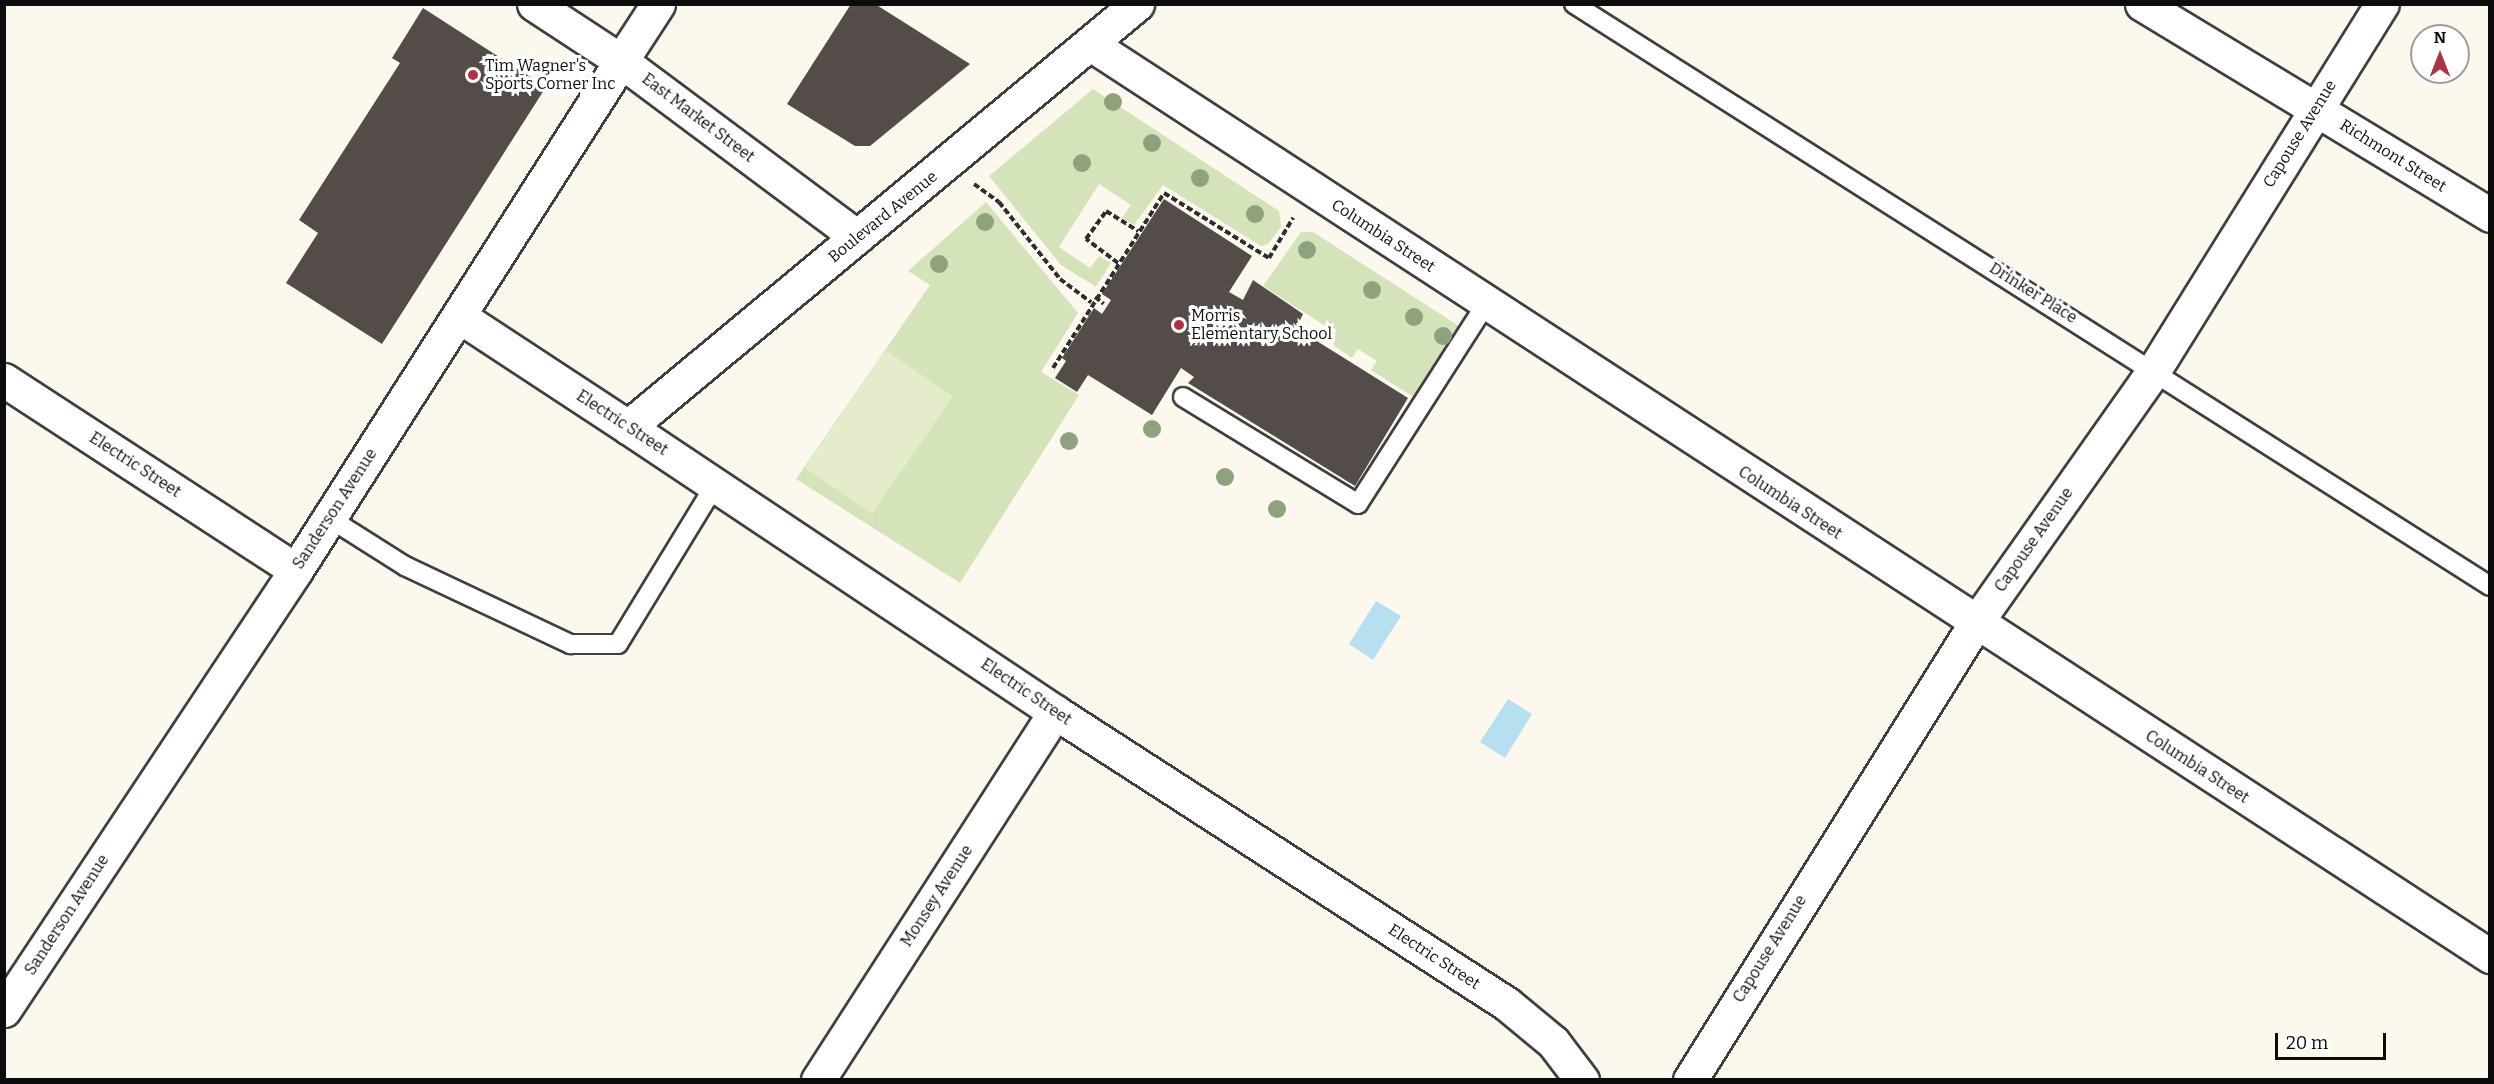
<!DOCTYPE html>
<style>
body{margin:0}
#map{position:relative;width:2494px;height:1084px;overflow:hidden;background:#fdf8ed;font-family:Bitter,serif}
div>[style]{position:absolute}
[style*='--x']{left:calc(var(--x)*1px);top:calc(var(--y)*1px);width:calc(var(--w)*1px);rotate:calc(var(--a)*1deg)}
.green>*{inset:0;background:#d4e3ba}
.pitch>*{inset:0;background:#e4eccb}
.water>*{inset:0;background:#b6dfef}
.building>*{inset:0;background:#534c49}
.path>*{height:4px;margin-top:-2px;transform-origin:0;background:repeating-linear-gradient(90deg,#2e2e2e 0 6px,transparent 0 9px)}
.roads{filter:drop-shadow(2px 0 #3f3f3f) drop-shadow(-2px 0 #3f3f3f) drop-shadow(0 2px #3f3f3f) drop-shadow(0 -2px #3f3f3f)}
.service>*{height:18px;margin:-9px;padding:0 9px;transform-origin:9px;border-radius:9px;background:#fff}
.minor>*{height:33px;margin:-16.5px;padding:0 16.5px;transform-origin:16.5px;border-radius:16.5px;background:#fff}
.tertiary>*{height:33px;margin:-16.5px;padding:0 16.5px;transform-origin:16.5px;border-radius:16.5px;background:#fff}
.trees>*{width:18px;height:18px;margin:-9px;border-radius:50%;background:#8fa27e}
.dots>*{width:16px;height:16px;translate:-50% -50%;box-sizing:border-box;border:3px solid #fff;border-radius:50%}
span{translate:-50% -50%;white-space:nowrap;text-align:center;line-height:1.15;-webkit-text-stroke:6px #fff;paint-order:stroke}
.poi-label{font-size:16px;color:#0c0c0c}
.left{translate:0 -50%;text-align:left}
.street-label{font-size:16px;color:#0c0c0c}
.frame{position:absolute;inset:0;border:6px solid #0c0c0c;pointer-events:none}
.north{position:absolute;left:2410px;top:24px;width:60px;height:60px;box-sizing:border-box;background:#fff;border:2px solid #9e9e9e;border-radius:50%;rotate:0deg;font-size:16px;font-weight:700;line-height:24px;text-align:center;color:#0c0c0c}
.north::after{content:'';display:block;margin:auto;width:21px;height:27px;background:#ac3345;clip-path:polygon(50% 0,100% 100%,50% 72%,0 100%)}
.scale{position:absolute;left:2275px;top:1033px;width:111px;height:27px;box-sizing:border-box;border:3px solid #0c0c0c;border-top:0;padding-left:8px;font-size:18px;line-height:21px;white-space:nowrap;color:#0c0c0c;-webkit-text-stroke:4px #fff;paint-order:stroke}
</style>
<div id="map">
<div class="green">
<i style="clip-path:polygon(1093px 89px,1279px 211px,1281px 227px,1268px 244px,1261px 246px,1163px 185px,1134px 225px,1122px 218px,1131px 205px,1099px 184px,1059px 247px,1090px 268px,1099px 256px,1111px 263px,1096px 287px,1061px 265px,989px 176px)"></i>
<i style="clip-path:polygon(986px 202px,1078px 313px,1041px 372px,1079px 395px,960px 583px,796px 479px,930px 285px,908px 271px)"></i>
<i style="clip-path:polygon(1301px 232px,1313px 232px,1462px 328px,1415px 398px,1371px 370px,1377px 361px,1358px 349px,1352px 358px,1324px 339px,1330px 329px,1263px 286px)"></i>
</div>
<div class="pitch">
<i style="clip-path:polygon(885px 350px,953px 396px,872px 514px,805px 468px)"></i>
</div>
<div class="water">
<i style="clip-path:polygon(1376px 601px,1401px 616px,1373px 660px,1349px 644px)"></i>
<i style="clip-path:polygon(1508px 699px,1532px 714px,1505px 758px,1480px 742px)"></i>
</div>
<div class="building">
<i style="clip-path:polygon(851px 4px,875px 4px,970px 64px,870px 146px,855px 146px,787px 104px)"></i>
<i style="clip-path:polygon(423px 8px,546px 87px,382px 344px,286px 283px,318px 233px,299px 220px,400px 63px,392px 58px)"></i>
<i style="clip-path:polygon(1164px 199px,1252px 256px,1229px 292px,1243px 300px,1253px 280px,1303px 314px,1296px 328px,1408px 398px,1355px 486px,1188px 383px,1194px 377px,1181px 368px,1152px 415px,1088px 375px,1077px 392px,1055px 378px,1066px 361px,1062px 358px,1094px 308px,1102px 314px,1111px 300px,1102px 294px)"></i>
</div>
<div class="path">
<i style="--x:974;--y:184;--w:31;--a:36"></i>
<i style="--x:999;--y:202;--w:98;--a:51.6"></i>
<i style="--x:1060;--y:279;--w:39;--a:37"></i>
<i style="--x:1118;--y:263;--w:40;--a:-143"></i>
<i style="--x:1086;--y:239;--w:34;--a:-54"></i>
<i style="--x:1106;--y:211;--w:38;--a:32"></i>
<i style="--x:1095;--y:297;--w:11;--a:38"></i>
<i style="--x:1053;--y:368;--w:207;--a:-57.6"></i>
<i style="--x:1164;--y:193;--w:123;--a:31.8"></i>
<i style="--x:1269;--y:258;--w:47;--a:-59"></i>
</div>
<div class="roads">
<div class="service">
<i style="--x:1574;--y:4;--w:1085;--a:32.43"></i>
<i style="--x:1183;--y:397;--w:205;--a:31.4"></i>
<i style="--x:1358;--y:504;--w:237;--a:-57.4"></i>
<i style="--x:329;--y:518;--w:90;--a:32.3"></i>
<i style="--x:405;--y:566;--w:183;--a:25.3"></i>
<i style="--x:570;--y:644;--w:48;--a:0"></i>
<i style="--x:618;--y:644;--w:186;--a:-58.6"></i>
</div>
<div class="minor">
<i style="--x:2142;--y:4;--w:407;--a:31.2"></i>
<i style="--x:1092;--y:45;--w:1669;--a:33.09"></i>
<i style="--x:621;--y:61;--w:68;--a:-57"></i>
<i style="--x:4;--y:380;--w:348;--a:33.1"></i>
<i style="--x:628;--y:427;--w:513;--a:33.72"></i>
<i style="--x:1055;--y:712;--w:538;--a:32.86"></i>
<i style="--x:1507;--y:1004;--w:60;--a:39.6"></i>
<i style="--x:1553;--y:1042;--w:48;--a:52.7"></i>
<i style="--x:818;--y:1080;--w:438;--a:-57.2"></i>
<i style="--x:1690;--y:1080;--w:538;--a:-57.99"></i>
<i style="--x:1975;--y:624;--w:311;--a:-54.8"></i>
<i style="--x:2154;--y:370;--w:431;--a:-58.1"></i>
</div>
<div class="tertiary">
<i style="--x:534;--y:4;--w:104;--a:33.2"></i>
<i style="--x:621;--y:61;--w:294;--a:36.7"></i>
<i style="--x:459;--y:316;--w:202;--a:33.3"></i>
<i style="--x:628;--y:427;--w:662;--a:-39.73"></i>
<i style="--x:4;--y:1010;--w:528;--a:-56.43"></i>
<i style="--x:296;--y:570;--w:604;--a:-57.44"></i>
</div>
</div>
<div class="trees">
<i style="left:1113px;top:102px"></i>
<i style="left:1152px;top:143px"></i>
<i style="left:1082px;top:163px"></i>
<i style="left:1200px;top:178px"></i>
<i style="left:1255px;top:214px"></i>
<i style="left:985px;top:222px"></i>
<i style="left:1307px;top:250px"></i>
<i style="left:939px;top:264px"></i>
<i style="left:1372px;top:290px"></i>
<i style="left:1414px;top:317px"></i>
<i style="left:1443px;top:336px"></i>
<i style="left:1152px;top:429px"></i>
<i style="left:1069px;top:441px"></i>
<i style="left:1225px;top:477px"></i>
<i style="left:1277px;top:509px"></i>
</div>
<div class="dots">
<i style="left:473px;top:75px;background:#ac3345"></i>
<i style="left:1179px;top:325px;background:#ac3345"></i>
</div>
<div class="poi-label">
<span class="left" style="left:485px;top:75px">Tim Wagner's<br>Sports Corner Inc</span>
<span class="left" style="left:1191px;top:325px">Morris<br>Elementary School</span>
</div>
<div class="street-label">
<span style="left:698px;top:118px;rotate:37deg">East Market Street</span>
<span style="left:2300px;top:134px;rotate:-58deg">Capouse Avenue</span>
<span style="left:2393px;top:156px;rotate:32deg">Richmont Street</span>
<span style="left:883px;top:217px;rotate:-39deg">Boulevard Avenue</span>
<span style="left:1383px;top:236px;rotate:33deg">Columbia Street</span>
<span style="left:2033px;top:293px;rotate:32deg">Drinker Place</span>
<span style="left:622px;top:423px;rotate:33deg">Electric Street</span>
<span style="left:135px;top:465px;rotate:33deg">Electric Street</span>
<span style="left:1790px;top:503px;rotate:33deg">Columbia Street</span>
<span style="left:335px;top:509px;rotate:-57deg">Sanderson Avenue</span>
<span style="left:2034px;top:540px;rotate:-55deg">Capouse Avenue</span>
<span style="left:1026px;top:692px;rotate:34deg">Electric Street</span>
<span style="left:2197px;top:767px;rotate:33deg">Columbia Street</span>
<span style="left:937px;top:896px;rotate:-57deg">Monsey Avenue</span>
<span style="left:67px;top:915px;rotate:-57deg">Sanderson Avenue</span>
<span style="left:1770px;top:949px;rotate:-58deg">Capouse Avenue</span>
<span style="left:1434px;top:957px;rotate:33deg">Electric Street</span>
</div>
<div class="frame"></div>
<div class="north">N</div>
<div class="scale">20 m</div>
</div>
